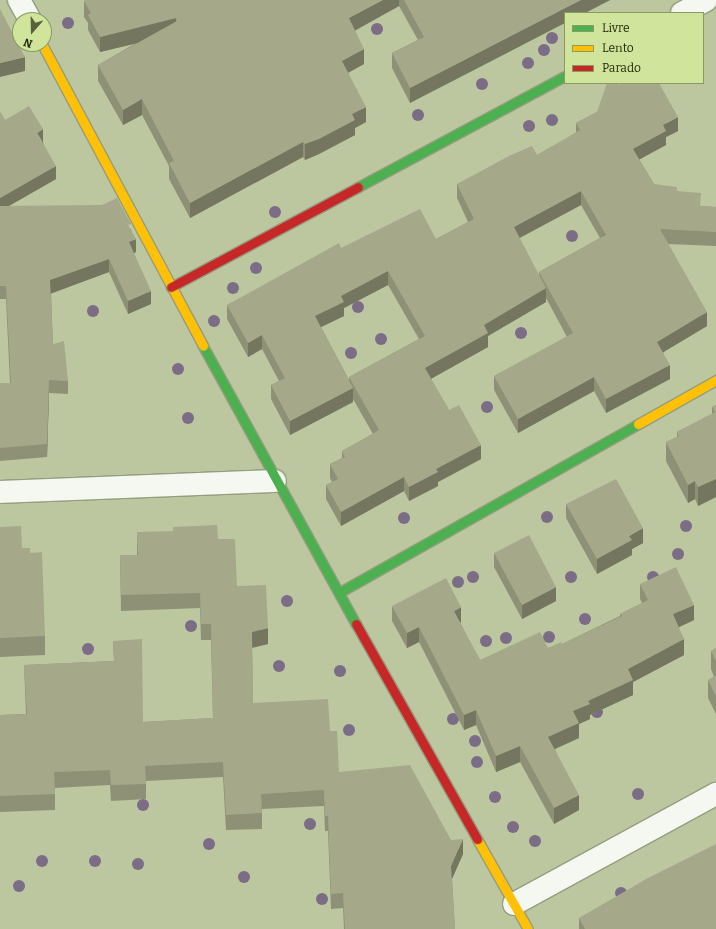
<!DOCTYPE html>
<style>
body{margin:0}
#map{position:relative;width:716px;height:929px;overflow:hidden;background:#bcc7a0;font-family:Bitter,serif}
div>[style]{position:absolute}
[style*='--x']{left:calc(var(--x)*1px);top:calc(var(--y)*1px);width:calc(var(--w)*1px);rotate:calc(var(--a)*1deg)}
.roads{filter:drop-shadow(1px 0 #949d7e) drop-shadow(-1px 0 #949d7e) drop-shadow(0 1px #949d7e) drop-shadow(0 -1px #949d7e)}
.street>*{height:22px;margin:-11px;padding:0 11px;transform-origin:11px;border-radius:11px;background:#f5f7f1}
.fast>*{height:9px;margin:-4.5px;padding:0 4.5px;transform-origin:4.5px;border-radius:4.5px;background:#4caf50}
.slow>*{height:9px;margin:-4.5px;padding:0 4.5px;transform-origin:4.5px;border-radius:4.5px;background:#ffc107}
.jam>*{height:9px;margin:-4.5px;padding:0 4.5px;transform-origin:4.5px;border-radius:4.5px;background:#c62828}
.trees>*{width:12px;height:12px;margin:-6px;border-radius:50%;background:#7b6d85}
.wall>*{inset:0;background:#8f9176}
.shaded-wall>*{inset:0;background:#747660}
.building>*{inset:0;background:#a6a989}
span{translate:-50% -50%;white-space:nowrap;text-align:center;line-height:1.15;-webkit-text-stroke:3.5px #d0e59b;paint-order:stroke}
.legend{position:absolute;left:564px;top:12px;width:140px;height:72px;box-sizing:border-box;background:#d0e59b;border:1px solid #8a9a61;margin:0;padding:5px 7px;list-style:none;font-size:12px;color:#21290b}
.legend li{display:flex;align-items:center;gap:8px;height:20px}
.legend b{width:20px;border:1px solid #8a9a61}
.north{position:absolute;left:12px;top:12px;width:40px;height:40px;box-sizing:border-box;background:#d0e59b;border:1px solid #8a9a61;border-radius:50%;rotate:200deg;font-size:11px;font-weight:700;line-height:16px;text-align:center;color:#21290b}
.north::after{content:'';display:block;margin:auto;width:14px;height:18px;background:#57603f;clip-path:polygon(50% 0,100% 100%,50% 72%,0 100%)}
</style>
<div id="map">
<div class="roads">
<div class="street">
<i style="--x:19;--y:0;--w:23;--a:61"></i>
<i style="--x:682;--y:13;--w:27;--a:-28"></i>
<i style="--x:0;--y:492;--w:275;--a:-2.3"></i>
<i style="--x:514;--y:904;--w:230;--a:-28.6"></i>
</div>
<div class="fast">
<i style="--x:358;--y:187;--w:235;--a:-28.2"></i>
<i style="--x:203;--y:346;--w:317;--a:61.2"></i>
<i style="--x:340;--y:592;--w:342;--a:-29.4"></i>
</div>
<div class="slow">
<i style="--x:42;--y:44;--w:342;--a:61.9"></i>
<i style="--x:638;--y:424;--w:90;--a:-29.4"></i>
<i style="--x:477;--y:839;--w:103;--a:60.5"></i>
</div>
<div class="jam">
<i style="--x:171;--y:287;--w:212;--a:-28.1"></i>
<i style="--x:356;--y:624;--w:247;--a:60.6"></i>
</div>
</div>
<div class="trees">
<i style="left:68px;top:23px"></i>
<i style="left:377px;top:29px"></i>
<i style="left:552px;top:38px"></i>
<i style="left:544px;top:50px"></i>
<i style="left:528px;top:63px"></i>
<i style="left:482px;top:84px"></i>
<i style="left:418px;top:115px"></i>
<i style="left:552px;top:120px"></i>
<i style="left:529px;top:126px"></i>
<i style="left:275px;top:212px"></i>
<i style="left:572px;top:236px"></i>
<i style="left:256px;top:268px"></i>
<i style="left:233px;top:288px"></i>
<i style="left:358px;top:307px"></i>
<i style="left:93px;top:311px"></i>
<i style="left:214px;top:321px"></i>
<i style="left:521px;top:333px"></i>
<i style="left:381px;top:339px"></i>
<i style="left:351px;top:353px"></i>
<i style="left:178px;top:369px"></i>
<i style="left:487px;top:407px"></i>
<i style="left:188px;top:418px"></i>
<i style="left:547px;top:517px"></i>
<i style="left:404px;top:518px"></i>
<i style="left:686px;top:526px"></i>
<i style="left:678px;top:554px"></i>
<i style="left:473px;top:577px"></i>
<i style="left:571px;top:577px"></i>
<i style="left:653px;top:577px"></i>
<i style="left:458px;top:582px"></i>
<i style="left:287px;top:601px"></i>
<i style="left:585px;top:619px"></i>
<i style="left:191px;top:626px"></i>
<i style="left:549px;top:637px"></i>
<i style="left:506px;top:638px"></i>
<i style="left:486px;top:641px"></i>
<i style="left:88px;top:649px"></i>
<i style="left:279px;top:666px"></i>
<i style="left:340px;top:671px"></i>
<i style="left:597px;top:712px"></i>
<i style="left:453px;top:719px"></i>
<i style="left:349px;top:730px"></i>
<i style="left:475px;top:741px"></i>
<i style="left:477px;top:762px"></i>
<i style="left:638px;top:794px"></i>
<i style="left:495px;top:797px"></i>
<i style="left:143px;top:805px"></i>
<i style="left:310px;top:824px"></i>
<i style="left:513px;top:827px"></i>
<i style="left:535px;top:841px"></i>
<i style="left:209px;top:844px"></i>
<i style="left:42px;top:861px"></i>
<i style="left:95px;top:861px"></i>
<i style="left:138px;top:864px"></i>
<i style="left:244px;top:877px"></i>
<i style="left:19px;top:886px"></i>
<i style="left:621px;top:893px"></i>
<i style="left:322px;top:899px"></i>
</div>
<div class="wall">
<i style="clip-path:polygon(87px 0,610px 0,585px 13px,565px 13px,410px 103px,392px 68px,392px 53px,418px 40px,399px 6px,355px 30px,364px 64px,348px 73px,366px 122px,355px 128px,355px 135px,319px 154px,305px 160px,303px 157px,190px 218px,169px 179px,169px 166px,142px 115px,123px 125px,98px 81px,98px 65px,136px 43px,100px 52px,88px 30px,88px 23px,84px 17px,84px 1px)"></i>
<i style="clip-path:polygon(evenodd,619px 85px,678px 131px,666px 137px,666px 145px,639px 159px,654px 184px,677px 191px,701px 206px,716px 207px,716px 246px,668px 244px,707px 326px,663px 352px,670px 379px,606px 413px,594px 391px,518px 433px,494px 390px,494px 376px,567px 337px,546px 298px,546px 302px,488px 336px,488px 347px,431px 379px,449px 410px,481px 459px,438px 482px,438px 486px,409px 501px,404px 491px,341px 526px,326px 499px,326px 485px,332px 482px,330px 478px,330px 464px,342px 458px,342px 451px,373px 434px,353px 399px,353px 402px,290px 435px,271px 399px,271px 385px,279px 381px,262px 349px,248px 357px,227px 319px,227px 305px,341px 248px,436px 239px,468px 222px,457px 198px,457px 184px,537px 155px,576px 133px,576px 123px,597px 112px,619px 85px,581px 205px,600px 238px,539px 272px,539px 276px,519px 238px,581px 205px,619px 85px,388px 285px,419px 339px,349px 377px,349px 380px,321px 327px,344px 316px,344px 308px,388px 285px)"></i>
<i style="clip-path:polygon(0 112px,5px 120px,43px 142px,56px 179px,9px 206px,131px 229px,136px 252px,134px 253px,151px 304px,128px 314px,109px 272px,51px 293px,53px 344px,68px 381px,68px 394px,49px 393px,47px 457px,0 461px,0 383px,10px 383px,6px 299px,0 299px)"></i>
<i style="clip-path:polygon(716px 405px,716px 497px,698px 506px,695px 499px,688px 503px,666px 461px,666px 442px,677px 437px,677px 432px,712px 414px,712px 407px)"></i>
<i style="clip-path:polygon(566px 504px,643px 543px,632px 549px,632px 555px,597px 574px,566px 518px)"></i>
<i style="clip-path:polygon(0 527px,22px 548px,30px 553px,45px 636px,45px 655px,0 657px)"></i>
<i style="clip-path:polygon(137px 532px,218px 539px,237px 586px,268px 644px,252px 647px,253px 703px,330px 731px,339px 772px,451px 840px,463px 854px,452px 879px,455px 929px,344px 929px,343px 908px,331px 909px,328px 831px,325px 831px,324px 806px,262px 809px,262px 829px,226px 830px,223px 777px,146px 781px,146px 799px,111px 801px,110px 785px,55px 788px,55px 810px,0 812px,0 715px,26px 714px,24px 665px,114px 661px,113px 641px,143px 722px,213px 718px,211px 640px,201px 640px,200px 608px,121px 611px,120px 555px,137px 555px)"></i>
<i style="clip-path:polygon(494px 553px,556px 601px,522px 619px,494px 567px)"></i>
<i style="clip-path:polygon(640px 584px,694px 620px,679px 627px,684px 655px,633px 682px,633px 695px,590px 715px,590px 719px,579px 724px,579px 738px,555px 749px,579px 810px,554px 824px,520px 762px,496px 772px,476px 725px,464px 730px,419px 642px,407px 648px,392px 621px,392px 606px,461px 622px,460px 623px,480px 660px,548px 648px,562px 644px,620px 616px,620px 614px,642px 603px,640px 599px)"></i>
<i style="clip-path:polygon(716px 648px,716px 714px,708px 698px,708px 680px,714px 677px,711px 669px,711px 651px)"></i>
<i style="clip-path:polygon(579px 918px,716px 929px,579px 929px)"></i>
</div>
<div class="shaded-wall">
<i style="clip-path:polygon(383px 0,399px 0,399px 6px,349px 34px,349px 18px)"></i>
<i style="clip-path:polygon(581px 0,610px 0,585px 13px,565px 13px,565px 23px,410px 103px,410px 88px)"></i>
<i style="clip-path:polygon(176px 18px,176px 34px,100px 52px,100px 37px)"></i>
<i style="clip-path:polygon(364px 49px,364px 64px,342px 76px,342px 61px)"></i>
<i style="clip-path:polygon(25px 57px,25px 71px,0 77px,0 63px)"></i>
<i style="clip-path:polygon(142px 99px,142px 115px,123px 125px,123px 110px)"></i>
<i style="clip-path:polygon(366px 107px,366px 122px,355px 128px,355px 135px,319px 154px,305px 160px,305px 144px,352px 114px)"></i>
<i style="clip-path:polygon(678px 117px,678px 131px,666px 137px,666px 145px,633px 163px,633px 149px,663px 125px)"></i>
<i style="clip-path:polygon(43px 129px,43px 143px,37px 133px)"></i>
<i style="clip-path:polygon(303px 142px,303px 157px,190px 218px,190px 203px)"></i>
<i style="clip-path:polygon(56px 166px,56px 179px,0 211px,0 198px)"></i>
<i style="clip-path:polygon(581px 191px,581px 205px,514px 241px,514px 227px)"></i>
<i style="clip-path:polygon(136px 239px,136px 252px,129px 255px,129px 242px)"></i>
<i style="clip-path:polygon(109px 259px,109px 272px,50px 294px,50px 280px)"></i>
<i style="clip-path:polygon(388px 271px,388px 285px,344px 308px,344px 316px,315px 330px,315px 316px,341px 296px)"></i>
<i style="clip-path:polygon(546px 288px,546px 302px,488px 336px,488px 347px,425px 382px,425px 368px,484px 325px)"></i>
<i style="clip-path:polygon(151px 291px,151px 304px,128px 314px,128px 301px)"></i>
<i style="clip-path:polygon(707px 312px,707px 326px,657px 356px,657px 342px)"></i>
<i style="clip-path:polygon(262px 335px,262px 349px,248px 357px,248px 343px)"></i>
<i style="clip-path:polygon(670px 365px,670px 379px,606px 413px,606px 399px)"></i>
<i style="clip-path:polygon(594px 377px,594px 391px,518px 433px,518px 419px)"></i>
<i style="clip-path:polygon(49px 380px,49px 393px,47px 457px,47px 444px)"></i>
<i style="clip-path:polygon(353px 388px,353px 402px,290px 435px,290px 421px)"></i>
<i style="clip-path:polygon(481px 445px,481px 459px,438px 482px,438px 486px,409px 501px,409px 487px,436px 469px)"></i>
<i style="clip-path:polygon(404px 477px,404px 491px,341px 526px,341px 512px)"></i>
<i style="clip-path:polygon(716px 479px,716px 497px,698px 506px,698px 487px)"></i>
<i style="clip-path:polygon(695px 481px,695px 499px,688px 503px,688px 485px)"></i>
<i style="clip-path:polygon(643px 528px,643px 543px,632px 549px,632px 555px,597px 574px,597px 559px,629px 536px)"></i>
<i style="clip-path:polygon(556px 587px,556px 601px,522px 619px,522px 605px)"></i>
<i style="clip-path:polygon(694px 605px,694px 620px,673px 630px,673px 614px)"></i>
<i style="clip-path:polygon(461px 607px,461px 622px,454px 626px,454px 611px)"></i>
<i style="clip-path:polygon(419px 627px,419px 642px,407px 648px,407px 633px)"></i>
<i style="clip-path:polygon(268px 628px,268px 644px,252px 648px,252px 632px)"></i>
<i style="clip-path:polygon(684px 639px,684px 655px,633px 682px,633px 695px,590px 715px,590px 719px,579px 724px,579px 738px,548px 752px,548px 737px,573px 711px,588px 701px,628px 669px)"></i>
<i style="clip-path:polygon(476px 710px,476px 725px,464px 730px,464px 715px)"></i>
<i style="clip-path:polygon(520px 746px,520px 762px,496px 772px,496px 756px)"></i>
<i style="clip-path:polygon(579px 795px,579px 810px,554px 824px,554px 808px)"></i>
<i style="clip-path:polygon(463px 839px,463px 854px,451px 881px,451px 866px)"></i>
</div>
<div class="building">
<i style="clip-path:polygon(87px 0,383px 0,349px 18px,364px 49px,342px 61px,366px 107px,352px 114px,355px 120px,319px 139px,305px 144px,303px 142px,190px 203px,169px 163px,174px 161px,142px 99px,123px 110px,98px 65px,177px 21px,176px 18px,100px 37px,88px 15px,91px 13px,84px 1px)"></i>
<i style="clip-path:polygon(404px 0,581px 0,410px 88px,392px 53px,424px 37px)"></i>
<i style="clip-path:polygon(0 9px,25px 57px,0 63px)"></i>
<i style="clip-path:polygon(607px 83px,617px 83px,619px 85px,623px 83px,659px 83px,678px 117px,663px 125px,666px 131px,633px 149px,654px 184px,677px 187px,677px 191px,701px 193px,700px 206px,716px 207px,716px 232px,660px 229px,707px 312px,657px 342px,670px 365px,606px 399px,594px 377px,518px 419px,494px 376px,573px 333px,539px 272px,606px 235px,581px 191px,514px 227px,546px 288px,484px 325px,488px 333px,425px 368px,449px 410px,459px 405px,481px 445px,436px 469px,438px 472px,409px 487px,404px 477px,341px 512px,326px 485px,338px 479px,330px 464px,345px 457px,342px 451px,379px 430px,349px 377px,425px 336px,388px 271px,341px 296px,344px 302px,315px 316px,353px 388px,290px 421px,271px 385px,285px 378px,262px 335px,248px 343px,227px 305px,339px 243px,341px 248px,420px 209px,436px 239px,474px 219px,457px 184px,509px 156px,532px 146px,537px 155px,580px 130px,576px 123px,597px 112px)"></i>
<i style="clip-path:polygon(29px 106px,43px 129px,37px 133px,56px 166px,0 198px,0 112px,5px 120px)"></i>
<i style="clip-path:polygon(117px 198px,131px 224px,128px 225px,136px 239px,129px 242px,151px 291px,128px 301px,109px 259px,50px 280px,53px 344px,64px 341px,68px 381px,49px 380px,47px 444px,0 448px,0 383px,11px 383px,6px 286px,0 286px,0 206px,102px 205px)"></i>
<i style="clip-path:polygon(716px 405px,716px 479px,698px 487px,695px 481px,688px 485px,666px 442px,679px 436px,677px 432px,715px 412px,712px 407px)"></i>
<i style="clip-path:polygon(616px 479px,643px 528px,629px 536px,632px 540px,597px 559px,566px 504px)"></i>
<i style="clip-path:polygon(217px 525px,218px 539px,235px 539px,237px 586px,266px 585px,268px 628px,252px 632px,253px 703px,328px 699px,330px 731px,337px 731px,339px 772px,410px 765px,451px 840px,463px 839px,451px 866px,455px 929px,345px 929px,343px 893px,331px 894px,328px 816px,325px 816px,324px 790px,261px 794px,262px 813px,226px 815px,223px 762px,145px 766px,146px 784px,111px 785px,110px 770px,54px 772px,55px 794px,0 796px,0 715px,27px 714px,24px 665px,114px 661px,113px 641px,142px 639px,143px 722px,213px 718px,211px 624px,201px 624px,200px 593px,121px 595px,120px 555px,138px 555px,137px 532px,173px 531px,173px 527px)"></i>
<i style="clip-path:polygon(21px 526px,22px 548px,30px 548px,30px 553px,42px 552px,45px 636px,0 638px,0 527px)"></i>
<i style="clip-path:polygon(529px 535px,556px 587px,522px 605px,494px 553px)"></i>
<i style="clip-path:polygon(676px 567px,694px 605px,673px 614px,684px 639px,628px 669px,633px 680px,588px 701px,590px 704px,573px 711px,579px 723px,548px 737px,579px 795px,554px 808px,520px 746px,496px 756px,476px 710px,464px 715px,419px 627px,407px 633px,392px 606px,446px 578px,461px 607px,454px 611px,480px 660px,540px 632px,548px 648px,561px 642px,562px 644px,622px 616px,620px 614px,648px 600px,640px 584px)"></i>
<i style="clip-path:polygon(716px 648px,716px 661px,711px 651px)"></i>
<i style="clip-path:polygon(716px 676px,716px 696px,708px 680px)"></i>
<i style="clip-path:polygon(716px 844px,716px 929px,585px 929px,579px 918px,648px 878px)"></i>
</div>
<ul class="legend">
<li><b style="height:5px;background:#4caf50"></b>Livre</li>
<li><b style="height:5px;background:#ffc107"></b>Lento</li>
<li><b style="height:5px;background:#c62828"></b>Parado</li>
</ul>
<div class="north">N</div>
</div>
